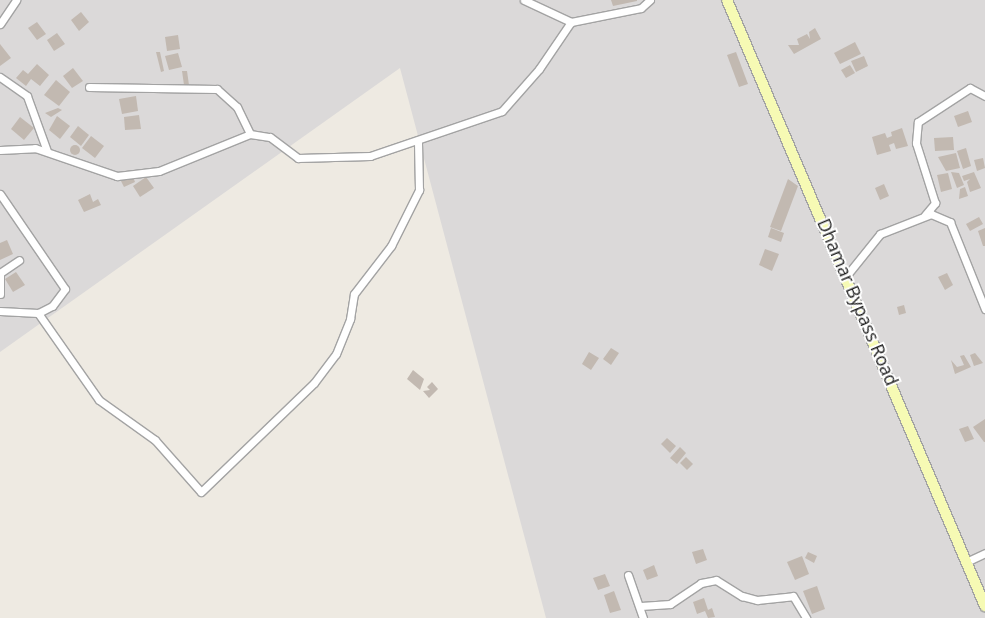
<!DOCTYPE html>
<style>
body{margin:0}
#map{position:relative;width:985px;height:618px;overflow:hidden;background:#eeeae2;font-family:"Open Sans",sans-serif}
div>[style]{position:absolute}
[style*='--x']{left:calc(var(--x)*1px);top:calc(var(--y)*1px);width:calc(var(--w)*1px);rotate:calc(var(--a)*1deg)}
.residential>*{inset:0;background:#dbd9d9}
.building>*{inset:0;background:#c2b9b1}
.round{border-radius:50%}
.roads{filter:drop-shadow(1px 0 #a3a3a3) drop-shadow(-1px 0 #a3a3a3) drop-shadow(0 1px #a3a3a3) drop-shadow(0 -1px #a3a3a3)}
.street>*{height:7px;margin:-3.5px;padding:0 3.5px;transform-origin:3.5px;border-radius:3.5px;background:#fff}
.secondary>*{height:10px;margin:-5px;padding:0 5px;transform-origin:5px;border-radius:5px;background:#f6fab4}
span{translate:-50% -50%;white-space:nowrap;text-align:center;line-height:1.15;-webkit-text-stroke:4px #fff;paint-order:stroke}
.street-label{font-size:18px;color:#1c1c1c}
</style>
<div id="map">
<div class="residential">
<i style="clip-path:polygon(0 0,985px 0,985px 618px,546px 618px,400px 68px,0 352px)"></i>
</div>
<div class="building">
<i style="clip-path:polygon(611px 0,637px 0,637px 1px,613px 6px)"></i>
<i style="clip-path:polygon(81px 12px,89px 22px,79px 31px,71px 20px)"></i>
<i style="clip-path:polygon(37px 22px,46px 34px,37px 40px,28px 28px)"></i>
<i style="clip-path:polygon(815px 28px,821px 39px,794px 54px,788px 45px,799px 45px,797px 39px,807px 34px,810px 39px,809px 32px)"></i>
<i style="clip-path:polygon(57px 33px,65px 44px,54px 51px,47px 40px)"></i>
<i style="clip-path:polygon(178px 35px,180px 49px,167px 51px,165px 37px)"></i>
<i style="clip-path:polygon(855px 42px,861px 54px,840px 64px,834px 53px)"></i>
<i style="clip-path:polygon(0 44px,11px 58px,0 66px)"></i>
<i style="clip-path:polygon(156px 52px,160px 52px,164px 71px,161px 72px)"></i>
<i style="clip-path:polygon(736px 52px,748px 84px,739px 87px,727px 55px)"></i>
<i style="clip-path:polygon(178px 53px,182px 67px,169px 70px,165px 56px)"></i>
<i style="clip-path:polygon(864px 56px,868px 66px,856px 72px,851px 61px)"></i>
<i style="clip-path:polygon(37px 64px,49px 75px,40px 86px,31px 79px,26px 86px,16px 78px,23px 70px,28px 74px)"></i>
<i style="clip-path:polygon(850px 65px,855px 73px,846px 78px,841px 70px)"></i>
<i style="clip-path:polygon(73px 68px,83px 81px,72px 88px,63px 76px)"></i>
<i style="clip-path:polygon(182px 71px,187px 71px,189px 85px,184px 85px)"></i>
<i style="clip-path:polygon(56px 80px,70px 92px,59px 106px,44px 95px)"></i>
<i style="clip-path:polygon(136px 96px,138px 111px,122px 114px,119px 99px)"></i>
<i style="clip-path:polygon(58px 108px,62px 110px,51px 117px,45px 113px)"></i>
<i style="clip-path:polygon(968px 111px,972px 122px,958px 127px,954px 116px)"></i>
<i style="clip-path:polygon(139px 115px,141px 129px,125px 130px,124px 117px)"></i>
<i style="clip-path:polygon(57px 116px,70px 126px,60px 139px,49px 130px)"></i>
<i style="clip-path:polygon(20px 117px,34px 128px,24px 140px,11px 129px)"></i>
<i style="clip-path:polygon(78px 126px,89px 135px,81px 146px,70px 137px)"></i>
<i style="clip-path:polygon(902px 128px,908px 146px,896px 149px,894px 143px,889px 145px,891px 151px,877px 155px,872px 137px,885px 133px,887px 138px,892px 136px,891px 132px)"></i>
<i style="clip-path:polygon(91px 136px,104px 146px,95px 158px,82px 148px)"></i>
<i style="clip-path:polygon(953px 137px,954px 150px,935px 151px,934px 138px)"></i>
<i class="round" style="left:70px;top:145px;width:10px;height:10px"></i>
<i style="clip-path:polygon(966px 148px,971px 166px,963px 169px,957px 151px)"></i>
<i style="clip-path:polygon(956px 153px,960px 168px,946px 171px,938px 157px)"></i>
<i style="clip-path:polygon(983px 158px,985px 168px,977px 171px,974px 160px)"></i>
<i style="clip-path:polygon(951px 172px,959px 173px,964px 185px,957px 188px)"></i>
<i style="clip-path:polygon(974px 172px,981px 188px,970px 192px,967px 182px,970px 179px,964px 181px,962px 176px)"></i>
<i style="clip-path:polygon(948px 173px,952px 189px,941px 192px,937px 175px)"></i>
<i style="clip-path:polygon(133px 177px,135px 182px,124px 187px,121px 181px)"></i>
<i style="clip-path:polygon(146px 177px,154px 188px,140px 197px,133px 186px)"></i>
<i style="clip-path:polygon(788px 179px,798px 186px,781px 231px,770px 227px)"></i>
<i style="clip-path:polygon(884px 184px,889px 196px,880px 200px,875px 188px)"></i>
<i style="clip-path:polygon(965px 187px,968px 196px,959px 199px,960px 189px)"></i>
<i style="clip-path:polygon(90px 194px,93px 202px,98px 199px,101px 205px,84px 212px,78px 200px)"></i>
<i style="clip-path:polygon(979px 217px,983px 224px,970px 231px,966px 224px)"></i>
<i style="clip-path:polygon(771px 228px,784px 233px,781px 242px,768px 237px)"></i>
<i style="clip-path:polygon(985px 228px,985px 246px,983px 246px,978px 231px)"></i>
<i style="clip-path:polygon(7px 240px,13px 254px,0 260px,0 243px)"></i>
<i style="clip-path:polygon(765px 249px,779px 254px,772px 271px,759px 265px)"></i>
<i style="clip-path:polygon(16px 272px,25px 285px,13px 292px,5px 279px)"></i>
<i style="clip-path:polygon(947px 273px,953px 285px,945px 290px,938px 277px)"></i>
<i style="clip-path:polygon(904px 305px,906px 313px,899px 315px,897px 307px)"></i>
<i style="clip-path:polygon(611px 348px,619px 353px,611px 365px,603px 359px)"></i>
<i style="clip-path:polygon(589px 352px,599px 358px,591px 370px,582px 364px)"></i>
<i style="clip-path:polygon(975px 353px,983px 363px,974px 366px,970px 355px)"></i>
<i style="clip-path:polygon(964px 355px,971px 367px,955px 374px,951px 360px,957px 367px,964px 365px,960px 356px)"></i>
<i style="clip-path:polygon(413px 370px,424px 379px,420px 390px,407px 379px)"></i>
<i style="clip-path:polygon(432px 382px,438px 389px,429px 398px,423px 391px,430px 390px,427px 387px)"></i>
<i style="clip-path:polygon(985px 419px,985px 442px,984px 442px,973px 427px)"></i>
<i style="clip-path:polygon(968px 426px,974px 439px,965px 442px,959px 429px)"></i>
<i style="clip-path:polygon(667px 438px,676px 446px,670px 453px,661px 444px)"></i>
<i style="clip-path:polygon(680px 447px,686px 453px,677px 464px,670px 458px)"></i>
<i style="clip-path:polygon(686px 457px,693px 464px,687px 470px,680px 463px)"></i>
<i style="clip-path:polygon(703px 549px,707px 560px,696px 564px,692px 552px)"></i>
<i style="clip-path:polygon(808px 552px,817px 556px,814px 563px,805px 558px)"></i>
<i style="clip-path:polygon(802px 556px,809px 574px,795px 580px,787px 562px)"></i>
<i style="clip-path:polygon(654px 565px,658px 576px,647px 580px,643px 570px)"></i>
<i style="clip-path:polygon(605px 574px,610px 586px,598px 590px,593px 578px)"></i>
<i style="clip-path:polygon(817px 586px,825px 609px,812px 614px,803px 591px)"></i>
<i style="clip-path:polygon(614px 591px,621px 610px,610px 613px,604px 595px)"></i>
<i style="clip-path:polygon(704px 598px,708px 610px,712px 608px,715px 617px,708px 618px,705px 611px,697px 614px,693px 602px)"></i>
</div>
<div class="roads">
<div class="street">
<i style="--x:524;--y:0;--w:52;--a:25.1"></i>
<i style="--x:0;--y:24;--w:29;--a:-56"></i>
<i style="--x:0;--y:77;--w:33;--a:35"></i>
<i style="--x:27;--y:96;--w:59;--a:70"></i>
<i style="--x:89;--y:87;--w:128;--a:0.9"></i>
<i style="--x:217;--y:89;--w:27;--a:42"></i>
<i style="--x:237;--y:107;--w:30;--a:64"></i>
<i style="--x:0;--y:150;--w:35;--a:-3"></i>
<i style="--x:35;--y:148;--w:87;--a:18.9"></i>
<i style="--x:117;--y:176;--w:42;--a:-6.8"></i>
<i style="--x:159;--y:171;--w:98;--a:-22.1"></i>
<i style="--x:250;--y:134;--w:20;--a:9"></i>
<i style="--x:270;--y:137;--w:35;--a:37"></i>
<i style="--x:298;--y:158;--w:72;--a:-1.6"></i>
<i style="--x:370;--y:156;--w:139;--a:-18.8"></i>
<i style="--x:502;--y:111;--w:56;--a:-48.6"></i>
<i style="--x:539;--y:69;--w:57;--a:-55.8"></i>
<i style="--x:571;--y:22;--w:71;--a:-11.3"></i>
<i style="--x:641;--y:8;--w:12;--a:-42"></i>
<i style="--x:0;--y:194;--w:115;--a:55.6"></i>
<i style="--x:65;--y:289;--w:21;--a:127"></i>
<i style="--x:52;--y:306;--w:16;--a:153"></i>
<i style="--x:38;--y:313;--w:106;--a:55"></i>
<i style="--x:99;--y:400;--w:69;--a:35.5"></i>
<i style="--x:155;--y:440;--w:69;--a:48.5"></i>
<i style="--x:201;--y:492;--w:157;--a:-44"></i>
<i style="--x:314;--y:383;--w:36;--a:-53"></i>
<i style="--x:336;--y:354;--w:38;--a:-68"></i>
<i style="--x:350;--y:319;--w:25;--a:-81"></i>
<i style="--x:354;--y:294;--w:61;--a:-52.4"></i>
<i style="--x:391;--y:246;--w:63;--a:-63.4"></i>
<i style="--x:419;--y:190;--w:48;--a:-91.2"></i>
<i style="--x:925;--y:215;--w:16;--a:-50"></i>
<i style="--x:935;--y:203;--w:63;--a:-107.6"></i>
<i style="--x:916;--y:143;--w:21;--a:-85"></i>
<i style="--x:918;--y:122;--w:62;--a:-33.2"></i>
<i style="--x:970;--y:88;--w:17;--a:28"></i>
<i style="--x:847;--y:275;--w:53;--a:-51.2"></i>
<i style="--x:880;--y:234;--w:55;--a:-21.4"></i>
<i style="--x:931;--y:214;--w:21;--a:23"></i>
<i style="--x:950;--y:222;--w:94;--a:68.1"></i>
<i style="--x:0;--y:294;--w:21;--a:-90"></i>
<i style="--x:0;--y:273;--w:23;--a:-34"></i>
<i style="--x:0;--y:311;--w:38;--a:3"></i>
<i style="--x:966;--y:562;--w:21;--a:-25"></i>
<i style="--x:628;--y:575;--w:46;--a:70.8"></i>
<i style="--x:641;--y:606;--w:29;--a:-4"></i>
<i style="--x:670;--y:604;--w:37;--a:-34"></i>
<i style="--x:701;--y:583;--w:15;--a:-11"></i>
<i style="--x:716;--y:580;--w:31;--a:32"></i>
<i style="--x:742;--y:596;--w:16;--a:15"></i>
<i style="--x:757;--y:600;--w:36;--a:-6"></i>
<i style="--x:793;--y:596;--w:26;--a:59"></i>
</div>
<div class="secondary">
<i style="--x:727;--y:0;--w:659;--a:66.94"></i>
</div>
</div>
<div class="street-label">
<span style="left:858px;top:302px;rotate:67deg">Dhamar Bypass Road</span>
</div>
</div>
